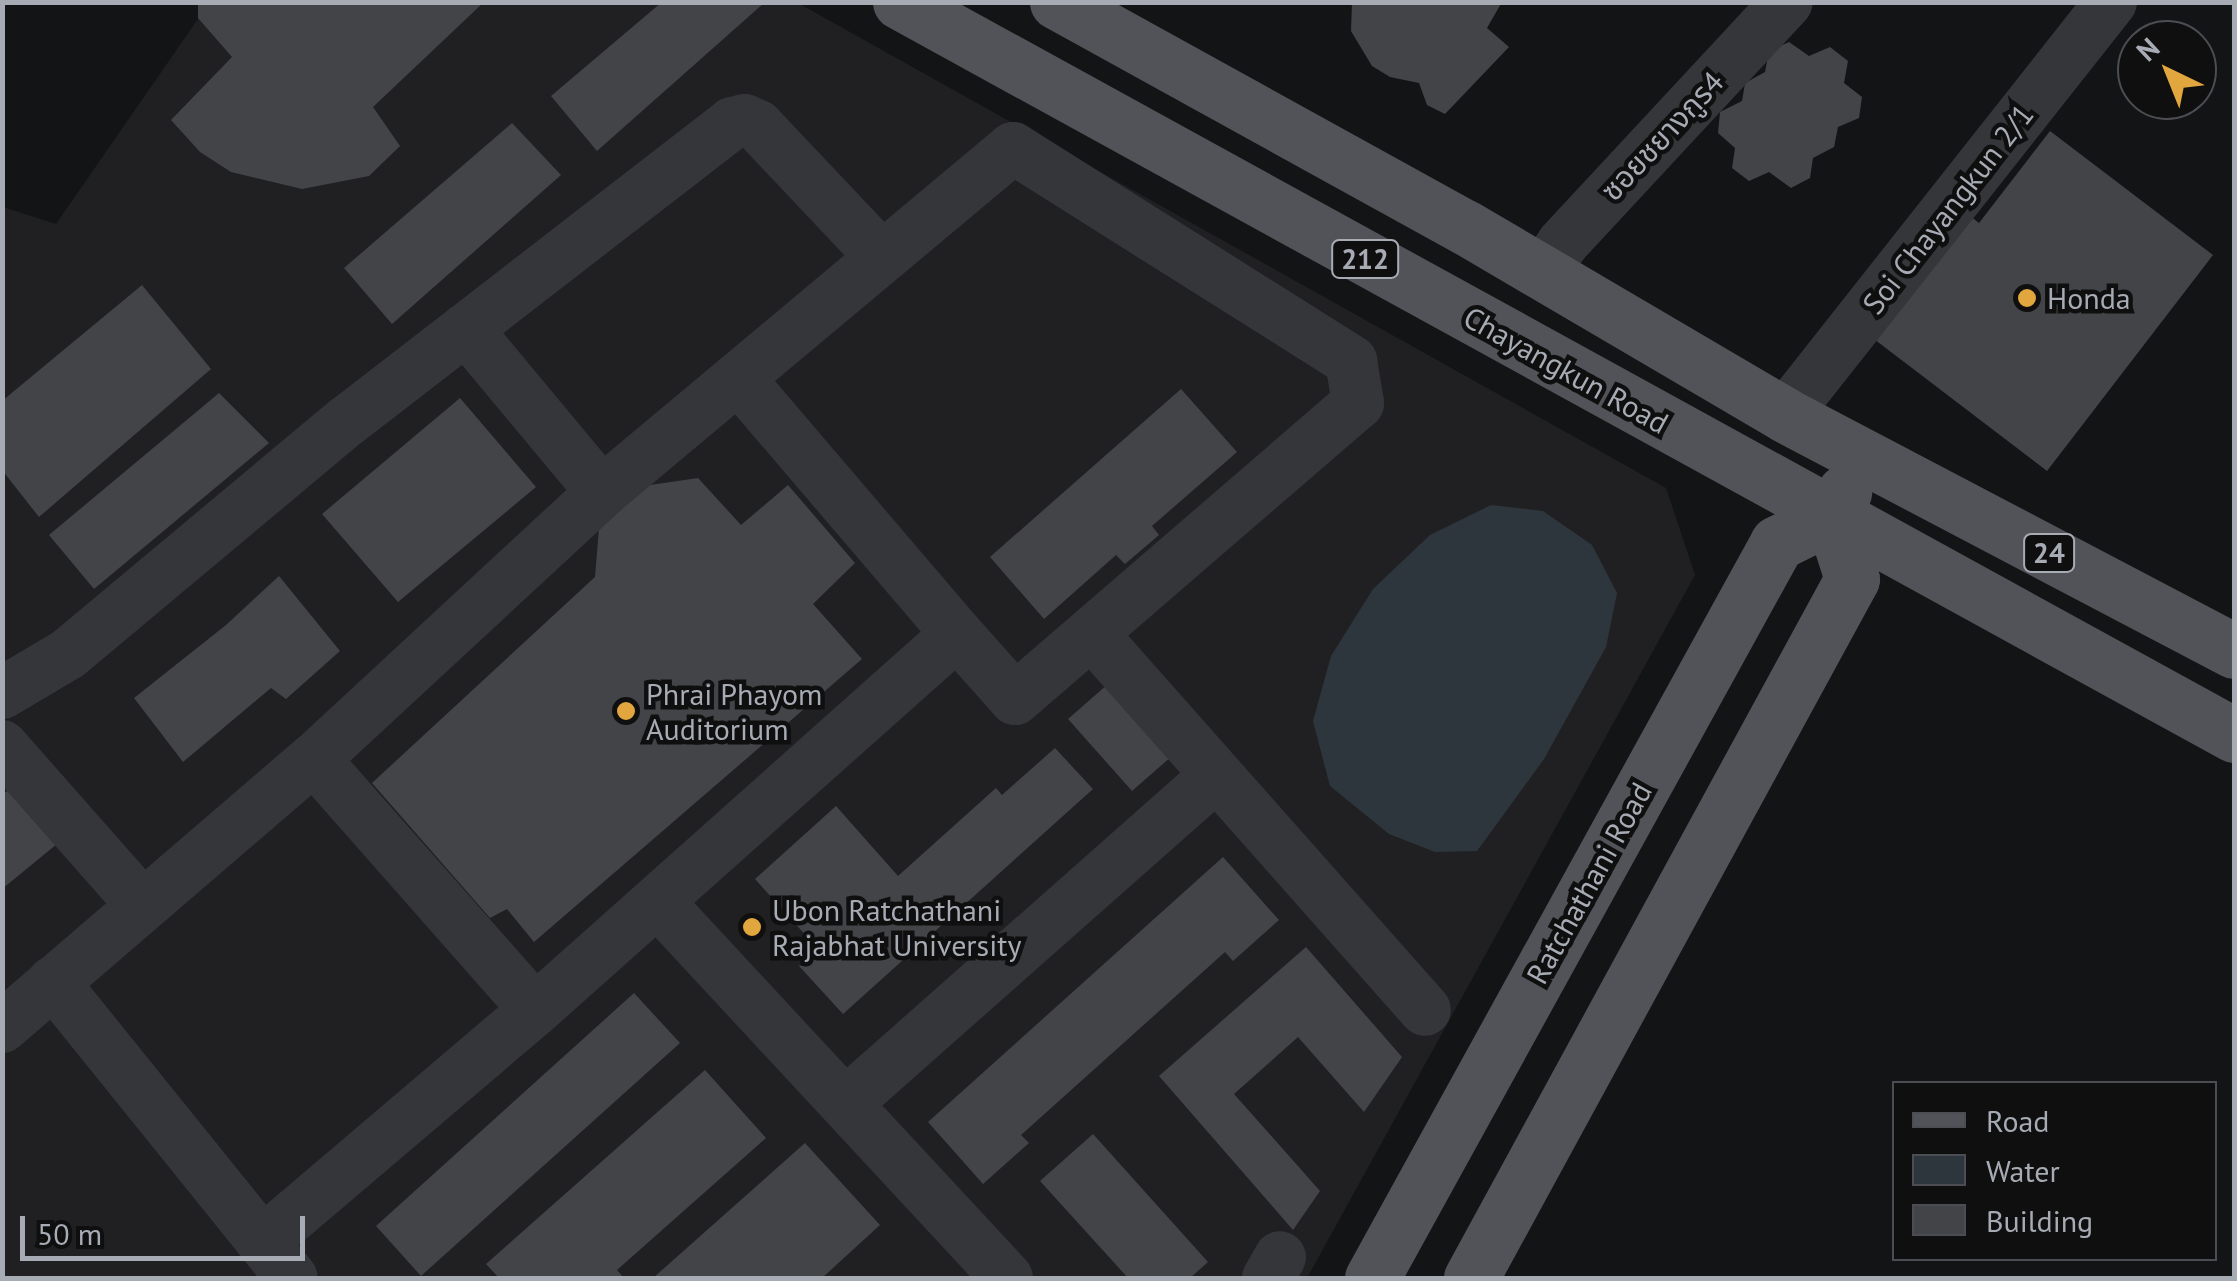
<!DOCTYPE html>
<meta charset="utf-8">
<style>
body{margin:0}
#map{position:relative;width:2237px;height:1281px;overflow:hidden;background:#131415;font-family:"PT Sans","Noto Sans Thai",sans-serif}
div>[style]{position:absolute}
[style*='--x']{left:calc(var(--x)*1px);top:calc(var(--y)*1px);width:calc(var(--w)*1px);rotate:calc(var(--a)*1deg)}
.built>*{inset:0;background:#202022}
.water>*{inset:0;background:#2e363d}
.building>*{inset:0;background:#434448}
.minor>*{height:52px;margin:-26px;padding:0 26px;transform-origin:26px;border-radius:26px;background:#35363a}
.major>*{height:55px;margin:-27.5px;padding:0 27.5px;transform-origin:27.5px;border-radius:27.5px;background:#515358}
.dots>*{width:28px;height:28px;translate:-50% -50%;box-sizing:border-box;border:5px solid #0f0f10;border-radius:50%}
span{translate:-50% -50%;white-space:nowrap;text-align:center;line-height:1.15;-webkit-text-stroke:9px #0f0f10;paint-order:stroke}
.shield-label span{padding:2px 8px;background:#0f0f10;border:2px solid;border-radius:8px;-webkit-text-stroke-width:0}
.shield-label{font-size:28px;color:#a6abb4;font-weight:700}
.street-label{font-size:30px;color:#a6abb4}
.poi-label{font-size:30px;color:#a6abb4}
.left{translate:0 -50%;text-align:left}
.frame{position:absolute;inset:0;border:5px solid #a6abb4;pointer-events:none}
.legend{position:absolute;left:1892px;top:1081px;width:325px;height:180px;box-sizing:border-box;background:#0f0f10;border:2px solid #4b4d52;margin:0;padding:12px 18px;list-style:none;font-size:30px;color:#a6abb4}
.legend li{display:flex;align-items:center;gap:20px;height:50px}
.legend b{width:50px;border:2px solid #4b4d52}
.north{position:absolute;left:2117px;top:20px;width:100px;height:100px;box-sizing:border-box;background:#0f0f10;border:2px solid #4b4d52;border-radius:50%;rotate:317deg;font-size:28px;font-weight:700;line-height:40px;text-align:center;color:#a6abb4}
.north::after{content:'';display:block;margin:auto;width:35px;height:45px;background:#e2a63e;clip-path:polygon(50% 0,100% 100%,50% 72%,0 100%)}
.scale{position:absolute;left:20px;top:1216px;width:285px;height:45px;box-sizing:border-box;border:5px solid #a6abb4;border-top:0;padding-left:12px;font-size:30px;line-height:35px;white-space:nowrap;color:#a6abb4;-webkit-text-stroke:8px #0f0f10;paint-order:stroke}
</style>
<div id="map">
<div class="built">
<i style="clip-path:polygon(209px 3px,798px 3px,1666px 488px,1695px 575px,1307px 1278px,3px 1278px,3px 207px,56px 224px)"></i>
</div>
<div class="water">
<i style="clip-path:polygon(1491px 505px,1543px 511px,1592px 545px,1617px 593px,1606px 647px,1544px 759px,1477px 851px,1435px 852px,1389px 834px,1330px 786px,1313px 721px,1331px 656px,1373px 589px,1430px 535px)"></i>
</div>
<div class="building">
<i style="clip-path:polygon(198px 2px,484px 2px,373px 107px,400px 146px,369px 176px,302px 189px,231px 172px,200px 152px,171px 120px,232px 57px,198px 18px)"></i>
<i style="clip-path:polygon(662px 2px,765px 2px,597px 151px,551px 96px)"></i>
<i style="clip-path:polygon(1352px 2px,1502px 2px,1487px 28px,1509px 47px,1445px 114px,1427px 105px,1419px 83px,1390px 77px,1372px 66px,1351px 31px)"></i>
<i style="clip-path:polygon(1789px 42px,1809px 56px,1830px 47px,1848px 61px,1844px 83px,1862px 97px,1859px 118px,1838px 127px,1834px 147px,1813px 158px,1810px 178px,1791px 188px,1769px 172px,1749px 181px,1732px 168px,1735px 148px,1718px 133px,1720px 112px,1742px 101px,1745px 83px,1765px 72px,1769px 51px)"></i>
<i style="clip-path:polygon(512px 123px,561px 175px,392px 324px,344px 268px)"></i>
<i style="clip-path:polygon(2050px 131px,2213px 255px,2047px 471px,1870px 336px,1965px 212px,1979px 223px)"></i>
<i style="clip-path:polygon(142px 285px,211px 369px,39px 517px,2px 470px,2px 401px)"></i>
<i style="clip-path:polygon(1181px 389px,1237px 452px,1152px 526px,1159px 535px,1125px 564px,1116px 555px,1044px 619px,990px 557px)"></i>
<i style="clip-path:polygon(219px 393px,269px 443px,94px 589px,49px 535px)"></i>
<i style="clip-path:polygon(460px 398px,536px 487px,398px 602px,322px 514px)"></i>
<i style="clip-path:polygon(698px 478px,741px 525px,788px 485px,855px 563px,813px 604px,862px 659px,534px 942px,507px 909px,490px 918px,372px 783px,595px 577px,602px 492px)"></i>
<i style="clip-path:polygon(279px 576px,340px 651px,286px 699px,271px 688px,183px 762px,134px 698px,226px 625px)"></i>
<i style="clip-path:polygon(1108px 684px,1172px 756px,1132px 791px,1068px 719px)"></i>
<i style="clip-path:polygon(1055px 748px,1093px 789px,843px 1014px,799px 966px,818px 949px,755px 879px,836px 806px,898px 876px,996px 788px,1002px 795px)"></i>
<i style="clip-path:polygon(10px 789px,57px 844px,2px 889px,2px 795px)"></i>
<i style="clip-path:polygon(1223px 857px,1279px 920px,1233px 961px,1225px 952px,1021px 1135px,1029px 1143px,983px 1184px,928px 1122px)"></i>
<i style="clip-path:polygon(1306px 947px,1402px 1057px,1364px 1112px,1298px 1037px,1234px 1094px,1320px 1191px,1293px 1230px,1159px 1076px)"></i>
<i style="clip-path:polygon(634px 993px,680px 1043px,421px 1276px,376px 1226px)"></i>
<i style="clip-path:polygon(705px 1070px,766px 1138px,617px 1270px,624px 1278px,499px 1278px,486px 1264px)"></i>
<i style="clip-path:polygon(1093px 1134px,1208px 1262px,1190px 1278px,1128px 1278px,1040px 1181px)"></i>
<i style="clip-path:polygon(805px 1143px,880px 1225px,822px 1278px,653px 1278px)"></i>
</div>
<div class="minor">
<i style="--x:1542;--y:273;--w:35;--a:-55"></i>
<i style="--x:1562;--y:244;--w:330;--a:-47.1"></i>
<i style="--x:466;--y:329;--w:212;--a:50.2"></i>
<i style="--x:740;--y:380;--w:334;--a:49.5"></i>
<i style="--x:1785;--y:415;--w:526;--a:-51.71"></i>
<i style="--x:1092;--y:634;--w:502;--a:48.47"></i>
<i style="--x:2;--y:693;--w:77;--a:-30.6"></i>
<i style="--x:68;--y:654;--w:363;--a:-39.9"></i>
<i style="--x:347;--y:421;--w:487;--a:-37.7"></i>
<i style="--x:732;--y:123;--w:13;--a:-13"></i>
<i style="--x:745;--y:120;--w:14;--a:25"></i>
<i style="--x:758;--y:126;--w:179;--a:46.6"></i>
<i style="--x:2;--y:746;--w:212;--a:48.6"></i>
<i style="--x:314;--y:759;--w:334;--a:48.6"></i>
<i style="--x:658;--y:902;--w:513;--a:47.13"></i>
<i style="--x:53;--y:982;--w:380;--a:51.1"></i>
<i style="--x:2;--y:1027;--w:411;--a:-40.7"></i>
<i style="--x:314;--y:759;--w:393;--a:-42.8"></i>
<i style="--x:602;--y:492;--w:536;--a:-39.93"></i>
<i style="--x:1013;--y:148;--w:400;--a:32.2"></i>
<i style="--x:1351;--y:361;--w:43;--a:80.5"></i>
<i style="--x:1358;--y:403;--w:453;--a:139.2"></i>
<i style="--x:1015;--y:699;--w:87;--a:-131.7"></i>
<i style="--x:957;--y:634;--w:565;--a:138.3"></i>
<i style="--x:535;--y:1010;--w:358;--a:139.6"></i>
<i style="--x:846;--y:1103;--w:495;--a:-41.5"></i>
<i style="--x:1268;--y:1278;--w:24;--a:-60"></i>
</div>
<div class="major">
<i style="--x:900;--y:2;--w:1522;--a:28.79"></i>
<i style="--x:1057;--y:2;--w:466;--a:28.9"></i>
<i style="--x:1465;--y:227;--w:371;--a:30.4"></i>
<i style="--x:1785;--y:415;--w:507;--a:27.73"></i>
<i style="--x:1372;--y:1278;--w:839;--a:-61.14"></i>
<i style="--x:1777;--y:543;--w:61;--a:-26.1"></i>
<i style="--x:1832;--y:516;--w:27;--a:-63"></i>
<i style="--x:1471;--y:1278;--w:796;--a:-61.41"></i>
<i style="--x:1852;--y:579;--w:66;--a:-107.6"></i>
</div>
<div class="dots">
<i style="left:2027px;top:298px;background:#e2a63e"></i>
<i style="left:626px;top:711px;background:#e2a63e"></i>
<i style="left:752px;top:927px;background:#e2a63e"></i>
</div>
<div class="shield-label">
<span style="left:1365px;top:259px">212</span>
<span style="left:2049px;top:553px">24</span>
</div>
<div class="street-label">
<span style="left:1662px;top:136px;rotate:-47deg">ซอยชยางกูร4</span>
<span style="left:1948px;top:209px;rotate:-52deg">Soi Chayangkun 2/1</span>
<span style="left:1566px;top:370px;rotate:29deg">Chayangkun Road</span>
<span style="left:1589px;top:883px;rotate:-61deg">Ratchathani Road</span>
</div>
<div class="poi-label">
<span class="left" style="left:2047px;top:298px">Honda</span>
<span class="left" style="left:646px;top:711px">Phrai Phayom<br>Auditorium</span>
<span class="left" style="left:772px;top:927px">Ubon Ratchathani<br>Rajabhat University</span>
</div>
<div class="frame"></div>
<ul class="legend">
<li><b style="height:12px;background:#515358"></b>Road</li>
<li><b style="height:28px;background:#2e363d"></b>Water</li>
<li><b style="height:28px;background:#434448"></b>Building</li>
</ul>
<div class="north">N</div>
<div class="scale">50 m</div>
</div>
